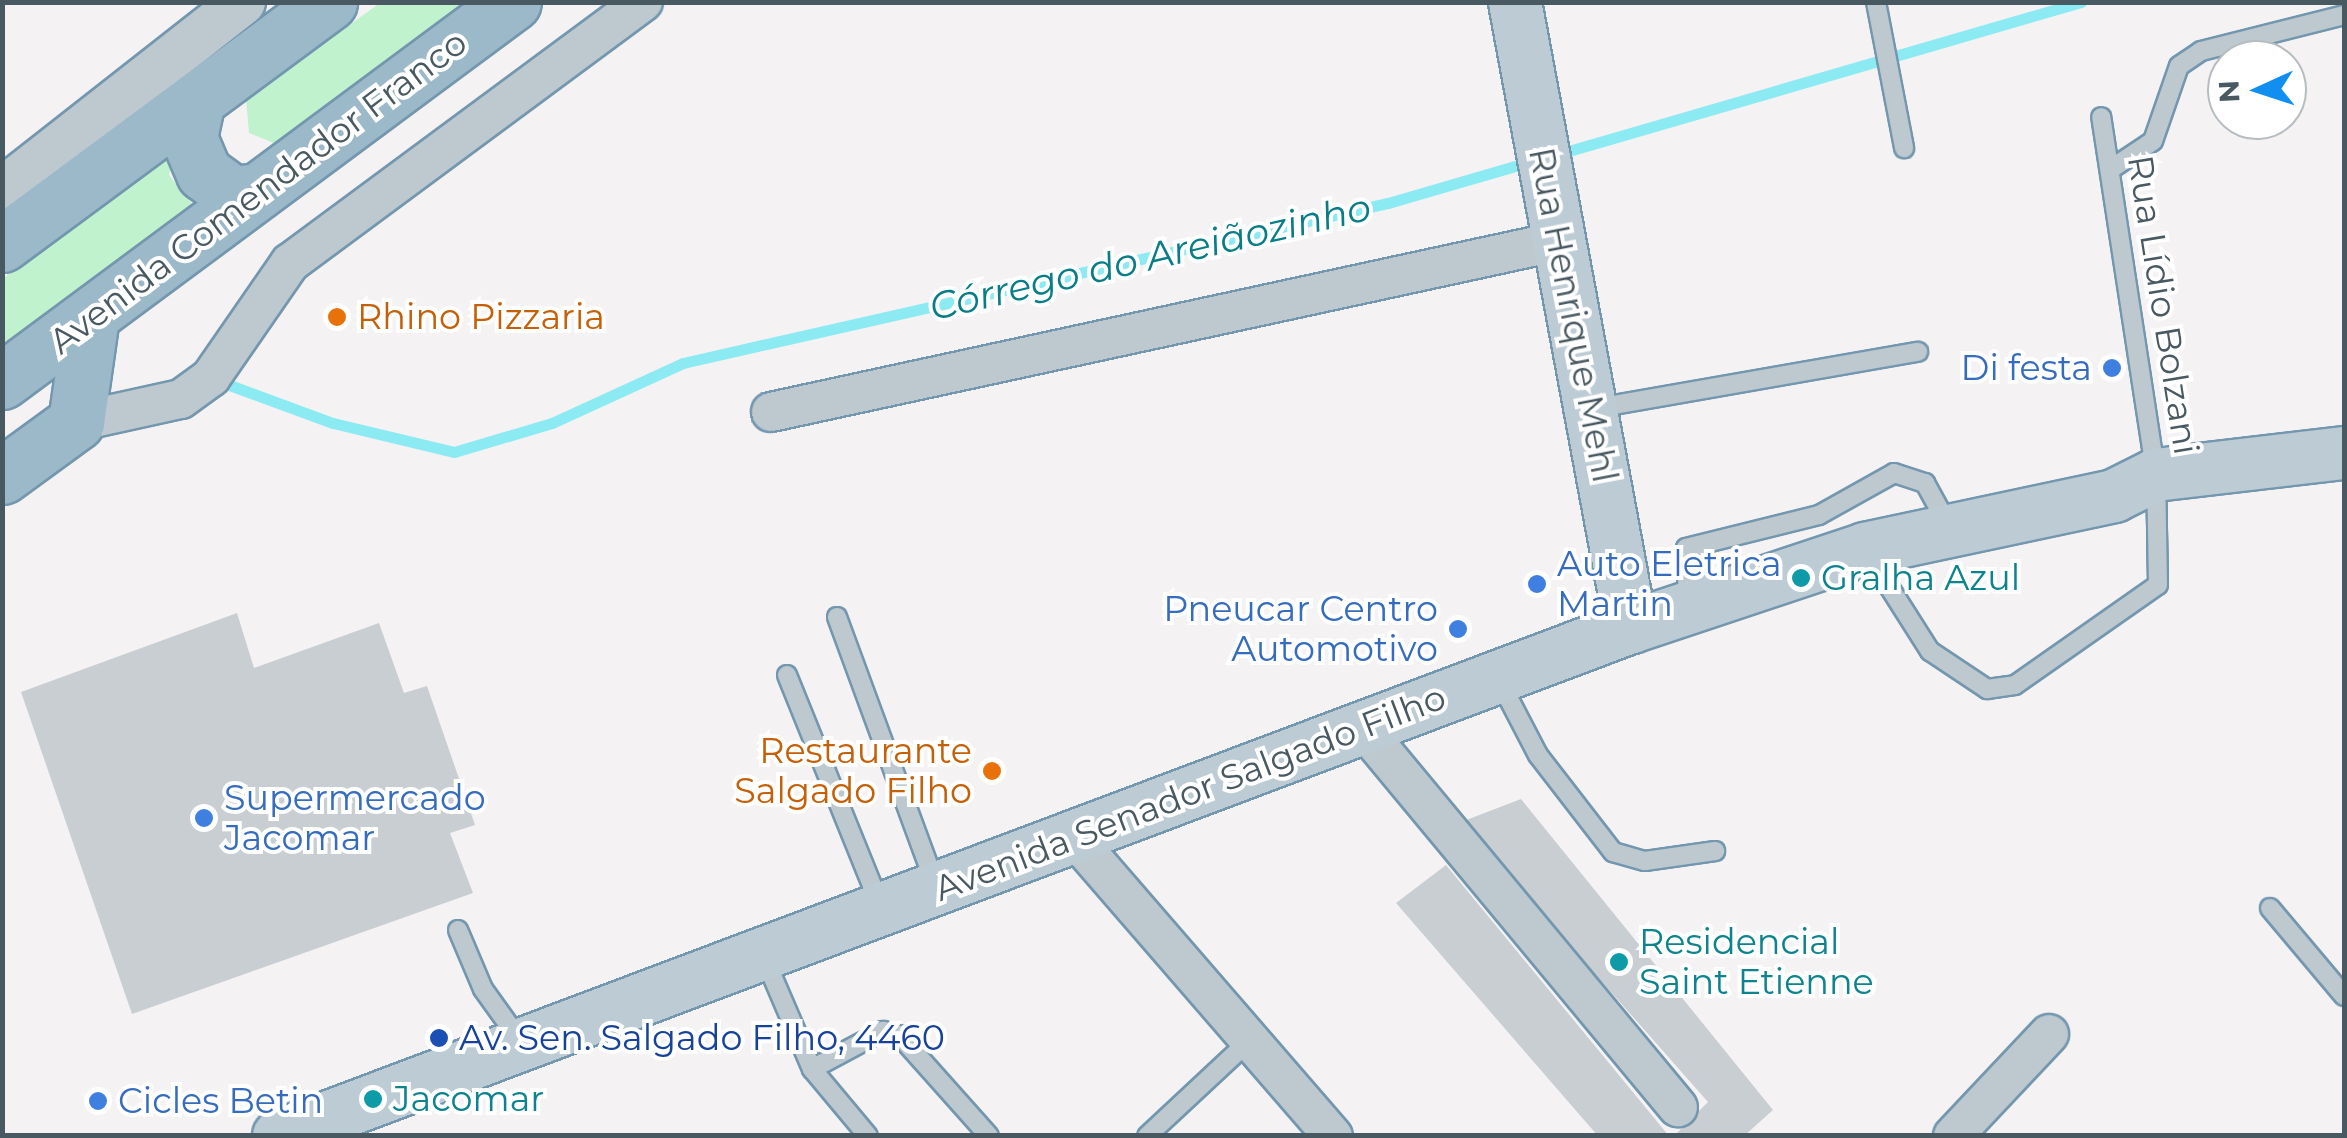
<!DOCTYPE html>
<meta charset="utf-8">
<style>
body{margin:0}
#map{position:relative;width:2347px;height:1138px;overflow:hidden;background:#f5f2f3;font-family:Montserrat,sans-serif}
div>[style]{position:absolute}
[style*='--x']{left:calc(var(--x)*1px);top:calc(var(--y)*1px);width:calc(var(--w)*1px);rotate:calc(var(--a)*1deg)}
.green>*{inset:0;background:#c0f3cd}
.stream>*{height:11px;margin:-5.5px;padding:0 5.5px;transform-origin:5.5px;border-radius:5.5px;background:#8beaf2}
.building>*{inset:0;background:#c9ced2}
.roads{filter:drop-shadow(2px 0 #7397af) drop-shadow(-2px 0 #7397af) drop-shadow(0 2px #7397af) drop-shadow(0 -2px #7397af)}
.service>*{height:18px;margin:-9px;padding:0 9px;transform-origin:9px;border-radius:9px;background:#bdc9cf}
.minor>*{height:38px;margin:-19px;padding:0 19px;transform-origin:19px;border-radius:19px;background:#bdc9cf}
.tertiary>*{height:45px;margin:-22.5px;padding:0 22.5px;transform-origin:22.5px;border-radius:22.5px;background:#bdc9cf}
.secondary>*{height:52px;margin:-26px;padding:0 26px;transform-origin:26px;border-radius:26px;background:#bdccd4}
.trunk>*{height:55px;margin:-27.5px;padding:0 27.5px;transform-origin:27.5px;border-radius:27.5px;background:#9cb9ca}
.dots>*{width:28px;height:28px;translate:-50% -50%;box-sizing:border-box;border:5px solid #fff;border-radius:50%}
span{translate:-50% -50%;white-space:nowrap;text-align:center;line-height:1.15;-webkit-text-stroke:8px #fff;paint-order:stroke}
.street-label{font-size:35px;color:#495961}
.food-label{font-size:35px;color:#c56008}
.left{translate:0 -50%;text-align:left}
.right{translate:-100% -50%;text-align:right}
.shop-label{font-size:35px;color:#366cbe}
.culture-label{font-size:35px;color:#0d838f}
.transit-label{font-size:35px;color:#164399}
.water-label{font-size:38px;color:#087c87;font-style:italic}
.frame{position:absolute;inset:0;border:5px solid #495961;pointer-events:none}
.north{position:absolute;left:2207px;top:40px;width:100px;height:100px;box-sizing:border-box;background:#fff;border:2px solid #b6bdc0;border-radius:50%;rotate:267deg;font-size:28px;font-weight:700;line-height:40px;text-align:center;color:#495961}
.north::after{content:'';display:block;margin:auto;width:35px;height:45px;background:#118ff0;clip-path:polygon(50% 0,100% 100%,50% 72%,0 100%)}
</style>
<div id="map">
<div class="green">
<i style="clip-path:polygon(380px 3px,471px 3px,276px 144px,249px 133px,246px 99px)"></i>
<i style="clip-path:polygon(174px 153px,169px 175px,193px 205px,3px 358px,2px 279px)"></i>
</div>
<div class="stream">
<i style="--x:1555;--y:155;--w:548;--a:-16.22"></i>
<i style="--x:224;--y:383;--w:116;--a:20.2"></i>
<i style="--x:333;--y:423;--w:124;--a:13.5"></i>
<i style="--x:454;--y:452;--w:102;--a:-16.5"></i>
<i style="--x:552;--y:423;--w:144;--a:-24.6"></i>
<i style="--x:683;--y:363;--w:723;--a:-12.79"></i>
<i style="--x:1388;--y:203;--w:151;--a:-16.2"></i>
</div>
<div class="building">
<i style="clip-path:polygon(237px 613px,254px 668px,379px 623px,404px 693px,427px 686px,475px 825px,450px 833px,473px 893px,132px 1014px,21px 692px)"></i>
<i style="clip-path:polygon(1521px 799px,1773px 1110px,1744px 1136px,1674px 1136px,1708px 1102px,1461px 822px)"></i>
<i style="clip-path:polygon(1446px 865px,1669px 1136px,1598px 1136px,1396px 903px)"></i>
</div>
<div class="roads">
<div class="service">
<i style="--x:1876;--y:2;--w:149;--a:79.1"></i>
<i style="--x:2111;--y:169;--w:50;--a:-33.7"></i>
<i style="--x:2153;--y:141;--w:79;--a:-70.9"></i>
<i style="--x:2179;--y:66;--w:27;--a:-34"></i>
<i style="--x:2201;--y:51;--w:147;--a:-14.1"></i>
<i style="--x:1596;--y:408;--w:327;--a:-9.9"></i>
<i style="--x:1869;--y:555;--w:114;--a:57.6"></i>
<i style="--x:1930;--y:651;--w:69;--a:33.7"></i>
<i style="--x:1987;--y:689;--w:28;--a:-8"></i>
<i style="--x:2015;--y:685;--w:174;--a:-35"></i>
<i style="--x:2158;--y:585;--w:110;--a:-91"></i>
<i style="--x:2156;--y:475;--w:362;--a:-98.7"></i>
<i style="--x:1688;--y:604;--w:56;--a:-92"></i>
<i style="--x:1686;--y:548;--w:137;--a:-13.9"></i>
<i style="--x:1819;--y:515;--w:86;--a:-29.2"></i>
<i style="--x:1894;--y:473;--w:33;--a:18"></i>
<i style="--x:1925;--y:483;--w:48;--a:61.3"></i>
<i style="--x:837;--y:617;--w:284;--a:69.8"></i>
<i style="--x:787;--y:675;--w:248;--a:68"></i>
<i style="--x:1500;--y:682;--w:82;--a:62.5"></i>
<i style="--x:1538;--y:755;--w:123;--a:52.3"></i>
<i style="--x:1613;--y:852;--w:33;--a:16"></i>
<i style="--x:1645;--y:861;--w:71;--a:-8.1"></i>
<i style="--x:2270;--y:908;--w:115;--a:49.9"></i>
<i style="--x:458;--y:930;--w:64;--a:67"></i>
<i style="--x:483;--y:989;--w:65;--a:54.4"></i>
<i style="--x:764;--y:957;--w:122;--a:66.8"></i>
<i style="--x:812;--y:1069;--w:87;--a:50.1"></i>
<i style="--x:812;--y:1069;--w:81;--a:-28.2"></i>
<i style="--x:883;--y:1031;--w:16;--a:14"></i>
<i style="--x:899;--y:1035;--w:135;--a:48.3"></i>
<i style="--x:1147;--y:1136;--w:141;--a:-43"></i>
</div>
<div class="minor">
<i style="--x:771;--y:412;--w:806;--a:-12.24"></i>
<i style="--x:76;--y:422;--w:107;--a:-12.4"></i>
<i style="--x:181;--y:399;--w:37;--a:-36"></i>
<i style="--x:211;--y:377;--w:139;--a:-55.3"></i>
<i style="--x:290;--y:263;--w:439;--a:-36.5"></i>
<i style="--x:1363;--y:728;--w:493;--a:50.3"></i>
<i style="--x:1073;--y:836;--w:397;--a:49.1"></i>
<i style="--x:1953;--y:1136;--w:140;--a:-46.7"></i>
</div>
<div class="tertiary">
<i style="--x:2;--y:190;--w:305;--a:-38.1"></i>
</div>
<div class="secondary">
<i style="--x:1515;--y:2;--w:636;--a:79.49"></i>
<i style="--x:279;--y:1136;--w:1445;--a:-20.63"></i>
<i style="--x:1631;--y:627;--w:247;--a:-18.4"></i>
<i style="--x:1865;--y:549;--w:255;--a:-12"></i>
<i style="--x:2114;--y:496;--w:47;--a:-26.6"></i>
<i style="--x:2156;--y:475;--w:189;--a:-6.7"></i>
</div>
<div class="trunk">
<i style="--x:197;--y:100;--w:39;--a:102"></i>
<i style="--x:189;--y:138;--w:38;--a:67"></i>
<i style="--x:204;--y:173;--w:36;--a:36"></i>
<i style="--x:233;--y:194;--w:25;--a:-7"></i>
<i style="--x:2;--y:244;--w:407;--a:-36.5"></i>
<i style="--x:2;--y:381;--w:636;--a:-36.56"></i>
<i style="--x:2;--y:476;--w:92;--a:-36.1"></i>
<i style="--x:76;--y:422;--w:107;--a:-81.9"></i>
</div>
</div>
<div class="dots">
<i style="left:337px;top:317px;background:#e8710a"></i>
<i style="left:2112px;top:368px;background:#3f7fe0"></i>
<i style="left:1801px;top:578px;background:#0f9aa8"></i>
<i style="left:1537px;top:584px;background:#3f7fe0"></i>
<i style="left:1458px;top:629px;background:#3f7fe0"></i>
<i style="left:992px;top:771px;background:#e8710a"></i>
<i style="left:204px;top:818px;background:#3f7fe0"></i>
<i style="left:1619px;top:962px;background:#0f9aa8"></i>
<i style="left:439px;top:1038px;background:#1a4fb4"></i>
<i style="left:373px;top:1099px;background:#0f9aa8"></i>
<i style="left:98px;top:1101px;background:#3f7fe0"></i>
</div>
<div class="street-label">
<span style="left:258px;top:192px;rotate:-37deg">Avenida Comendador Franco</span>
<span style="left:2163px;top:305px;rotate:81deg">Rua Lídio Bolzani</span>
<span style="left:1573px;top:315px;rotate:79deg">Rua Henrique Mehl</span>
<span style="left:1190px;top:793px;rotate:-21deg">Avenida Senador Salgado Filho</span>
</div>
<div class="food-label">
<span class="left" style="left:357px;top:317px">Rhino Pizzaria</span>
<span class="right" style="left:972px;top:771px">Restaurante<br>Salgado Filho</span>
</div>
<div class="shop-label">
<span class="right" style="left:2092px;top:368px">Di festa</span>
<span class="left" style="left:1557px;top:584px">Auto Eletrica<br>Martin</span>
<span class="right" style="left:1438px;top:629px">Pneucar Centro<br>Automotivo</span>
<span class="left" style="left:224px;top:818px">Supermercado<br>Jacomar</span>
<span class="left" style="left:118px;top:1101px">Cicles Betin</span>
</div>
<div class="culture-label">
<span class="left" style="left:1821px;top:578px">Gralha Azul</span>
<span class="left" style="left:1639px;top:962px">Residencial<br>Saint Etienne</span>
<span class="left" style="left:393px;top:1099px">Jacomar</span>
</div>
<div class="transit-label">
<span class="left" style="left:459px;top:1038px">Av. Sen. Salgado Filho, 4460</span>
</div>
<div class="water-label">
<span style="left:1150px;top:257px;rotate:-13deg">Córrego do Areiãozinho</span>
</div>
<div class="frame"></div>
<div class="north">N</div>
</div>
